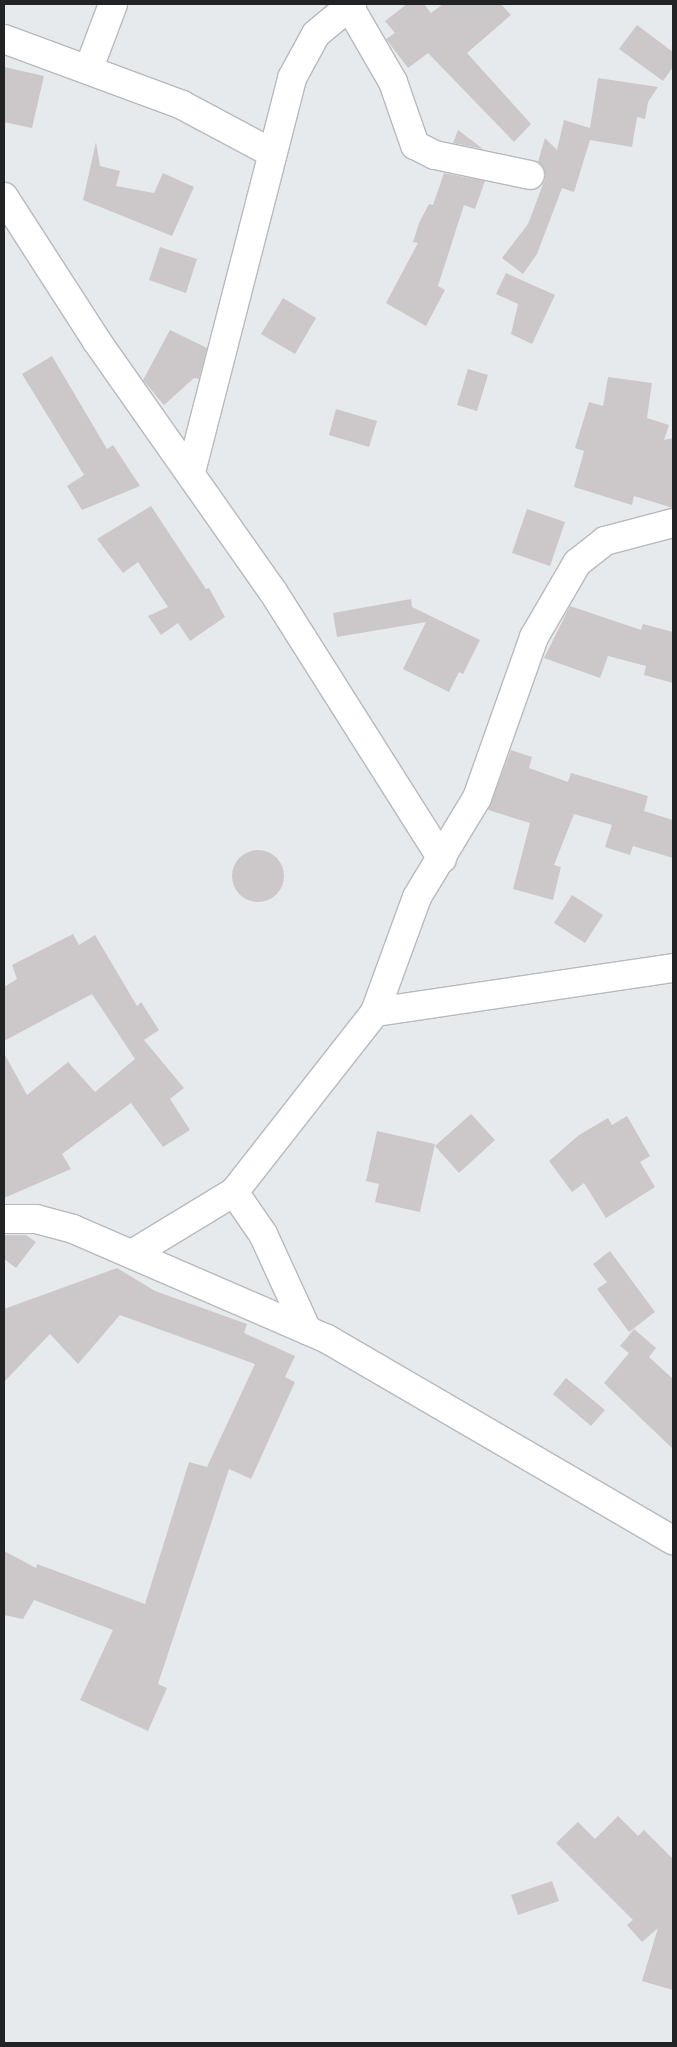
<!DOCTYPE html>
<style>
body{margin:0}
#map{position:relative;width:677px;height:2047px;overflow:hidden;background:#e7eaed;font-family:Arial,sans-serif}
div>[style]{position:absolute}
[style*='--x']{left:calc(var(--x)*1px);top:calc(var(--y)*1px);width:calc(var(--w)*1px);rotate:calc(var(--a)*1deg)}
.building>*{inset:0;background:#ccc7c9}
.round{border-radius:50%}
.roads{filter:drop-shadow(1px 0 #b7babd) drop-shadow(-1px 0 #b7babd) drop-shadow(0 1px #b7babd) drop-shadow(0 -1px #b7babd)}
.minor>*{height:28px;margin:-14px;padding:0 14px;transform-origin:14px;border-radius:14px;background:#fff}
span{translate:-50% -50%;white-space:nowrap;text-align:center;line-height:1.15;-webkit-text-stroke:4px #e7eaed;paint-order:stroke}
.frame{position:absolute;inset:0;border:5px solid #222325;pointer-events:none}
</style>
<div id="map">
<div class="building">
<i style="clip-path:polygon(407px 4px,424px 4px,431px 13px,443px 4px,501px 4px,511px 15px,467px 53px,531px 124px,514px 142px,428px 53px,408px 68px,386px 39px,395px 33px,385px 21px)"></i>
<i style="clip-path:polygon(637px 25px,673px 52px,673px 67px,663px 81px,619px 49px)"></i>
<i style="clip-path:polygon(4px 67px,44px 76px,32px 128px,4px 122px)"></i>
<i style="clip-path:polygon(598px 78px,658px 87px,648px 102px,645px 119px,637px 117px,632px 147px,590px 140px,574px 192px,562px 188px,537px 254px,523px 274px,502px 258px,528px 224px,545px 179px,538px 162px,545px 138px,557px 150px,564px 120px,590px 128px)"></i>
<i style="clip-path:polygon(458px 130px,483px 149px,453px 143px)"></i>
<i style="clip-path:polygon(96px 142px,100px 166px,120px 171px,116px 186px,154px 193px,163px 173px,194px 187px,172px 236px,83px 200px)"></i>
<i style="clip-path:polygon(444px 173px,485px 181px,475px 209px,464px 205px,438px 286px,445px 290px,426px 326px,386px 303px,418px 243px,413px 242px,419px 223px,429px 204px,433px 205px)"></i>
<i style="clip-path:polygon(160px 247px,197px 259px,186px 293px,149px 280px)"></i>
<i style="clip-path:polygon(506px 273px,555px 295px,532px 344px,511px 334px,518px 304px,496px 294px)"></i>
<i style="clip-path:polygon(283px 298px,316px 318px,295px 354px,261px 334px)"></i>
<i style="clip-path:polygon(170px 330px,207px 348px,199px 379px,194px 378px,164px 405px,143px 380px)"></i>
<i style="clip-path:polygon(52px 356px,107px 449px,113px 445px,140px 486px,82px 510px,67px 486px,84px 475px,22px 374px)"></i>
<i style="clip-path:polygon(468px 369px,488px 375px,477px 411px,457px 405px)"></i>
<i style="clip-path:polygon(608px 377px,652px 383px,647px 418px,669px 425px,664px 440px,673px 438px,673px 508px,634px 496px,632px 505px,574px 487px,584px 451px,575px 448px,589px 402px,603px 406px)"></i>
<i style="clip-path:polygon(336px 409px,377px 421px,369px 447px,329px 435px)"></i>
<i style="clip-path:polygon(151px 506px,206px 589px,209px 588px,225px 617px,190px 641px,178px 623px,161px 635px,148px 616px,168px 607px,138px 562px,123px 573px,97px 539px)"></i>
<i style="clip-path:polygon(527px 509px,565px 522px,550px 566px,512px 553px)"></i>
<i style="clip-path:polygon(411px 599px,412px 607px,480px 640px,463px 674px,459px 672px,449px 692px,403px 669px,426px 622px,337px 637px,333px 613px)"></i>
<i style="clip-path:polygon(570px 606px,641px 630px,643px 624px,673px 632px,673px 683px,644px 675px,646px 666px,608px 656px,600px 678px,544px 658px)"></i>
<i style="clip-path:polygon(511px 750px,532px 757px,529px 768px,568px 782px,571px 773px,648px 796px,644px 811px,673px 820px,673px 858px,633px 846px,630px 855px,605px 847px,612px 825px,574px 814px,554px 865px,561px 867px,553px 900px,513px 889px,530px 823px,488px 810px)"></i>
<i class="round" style="left:232px;top:850px;width:52px;height:52px"></i>
<i style="clip-path:polygon(572px 895px,603px 915px,585px 943px,554px 923px)"></i>
<i style="clip-path:polygon(73px 934px,79px 945px,95px 935px,137px 1006px,141px 1002px,159px 1030px,144px 1040px,184px 1088px,170px 1099px,190px 1130px,163px 1147px,131px 1103px,62px 1154px,71px 1169px,4px 1198px,4px 1053px,27px 1095px,68px 1062px,95px 1092px,135px 1059px,92px 994px,4px 1041px,4px 987px,17px 979px,12px 965px)"></i>
<i style="clip-path:polygon(471px 1114px,495px 1140px,459px 1173px,435px 1146px)"></i>
<i style="clip-path:polygon(627px 1116px,650px 1156px,640px 1162px,655px 1187px,606px 1218px,584px 1183px,572px 1192px,549px 1161px,579px 1135px,608px 1118px,612px 1125px)"></i>
<i style="clip-path:polygon(377px 1131px,435px 1144px,420px 1212px,375px 1202px,379px 1184px,366px 1181px)"></i>
<i style="clip-path:polygon(4px 1235px,26px 1235px,36px 1242px,16px 1268px,4px 1259px)"></i>
<i style="clip-path:polygon(610px 1251px,655px 1312px,629px 1332px,597px 1289px,607px 1282px,593px 1264px)"></i>
<i style="clip-path:polygon(117px 1268px,155px 1291px,247px 1324px,244px 1333px,295px 1356px,285px 1377px,295px 1382px,251px 1479px,229px 1469px,158px 1684px,167px 1688px,148px 1731px,80px 1700px,113px 1630px,34px 1600px,23px 1619px,4px 1615px,4px 1551px,36px 1568px,37px 1564px,145px 1604px,189px 1462px,207px 1467px,255px 1364px,120px 1315px,78px 1364px,50px 1334px,4px 1382px,4px 1309px)"></i>
<i style="clip-path:polygon(634px 1329px,656px 1348px,649px 1357px,673px 1379px,673px 1449px,604px 1383px,629px 1353px,620px 1346px)"></i>
<i style="clip-path:polygon(566px 1378px,605px 1410px,591px 1426px,553px 1394px)"></i>
<i style="clip-path:polygon(618px 1816px,638px 1836px,644px 1830px,673px 1859px,673px 1990px,642px 1981px,658px 1928px,642px 1942px,627px 1925px,633px 1920px,556px 1843px,578px 1822px,595px 1839px)"></i>
<i style="clip-path:polygon(552px 1881px,559px 1901px,518px 1915px,511px 1895px)"></i>
</div>
<div class="roads">
<div class="minor">
<i style="--x:349;--y:6;--w:88;--a:59.9"></i>
<i style="--x:393;--y:82;--w:67;--a:70.8"></i>
<i style="--x:415;--y:145;--w:22;--a:27"></i>
<i style="--x:435;--y:155;--w:97;--a:11.9"></i>
<i style="--x:4;--y:39;--w:190;--a:20.3"></i>
<i style="--x:182;--y:105;--w:100;--a:28.1"></i>
<i style="--x:89;--y:68;--w:68;--a:-69.4"></i>
<i style="--x:4;--y:197;--w:170;--a:57.2"></i>
<i style="--x:96;--y:340;--w:306;--a:54.9"></i>
<i style="--x:272;--y:590;--w:318;--a:57.7"></i>
<i style="--x:191;--y:472;--w:407;--a:-75.6"></i>
<i style="--x:292;--y:78;--w:50;--a:-61.4"></i>
<i style="--x:316;--y:34;--w:47;--a:-39.8"></i>
<i style="--x:375;--y:1012;--w:301;--a:-8.4"></i>
<i style="--x:234;--y:1192;--w:51;--a:55.4"></i>
<i style="--x:263;--y:1234;--w:106;--a:65.4"></i>
<i style="--x:4;--y:1219;--w:32;--a:0"></i>
<i style="--x:36;--y:1219;--w:38;--a:15"></i>
<i style="--x:73;--y:1229;--w:277;--a:23.4"></i>
<i style="--x:327;--y:1339;--w:400;--a:30.2"></i>
<i style="--x:132;--y:1254;--w:119;--a:-31.3"></i>
<i style="--x:234;--y:1192;--w:229;--a:-51.9"></i>
<i style="--x:375;--y:1012;--w:122;--a:-69.9"></i>
<i style="--x:417;--y:897;--w:116;--a:-58.8"></i>
<i style="--x:477;--y:798;--w:171;--a:-70.5"></i>
<i style="--x:534;--y:637;--w:86;--a:-59.8"></i>
<i style="--x:577;--y:563;--w:36;--a:-38"></i>
<i style="--x:605;--y:541;--w:70;--a:-14.8"></i>
</div>
</div>
<div class="frame"></div>
</div>
